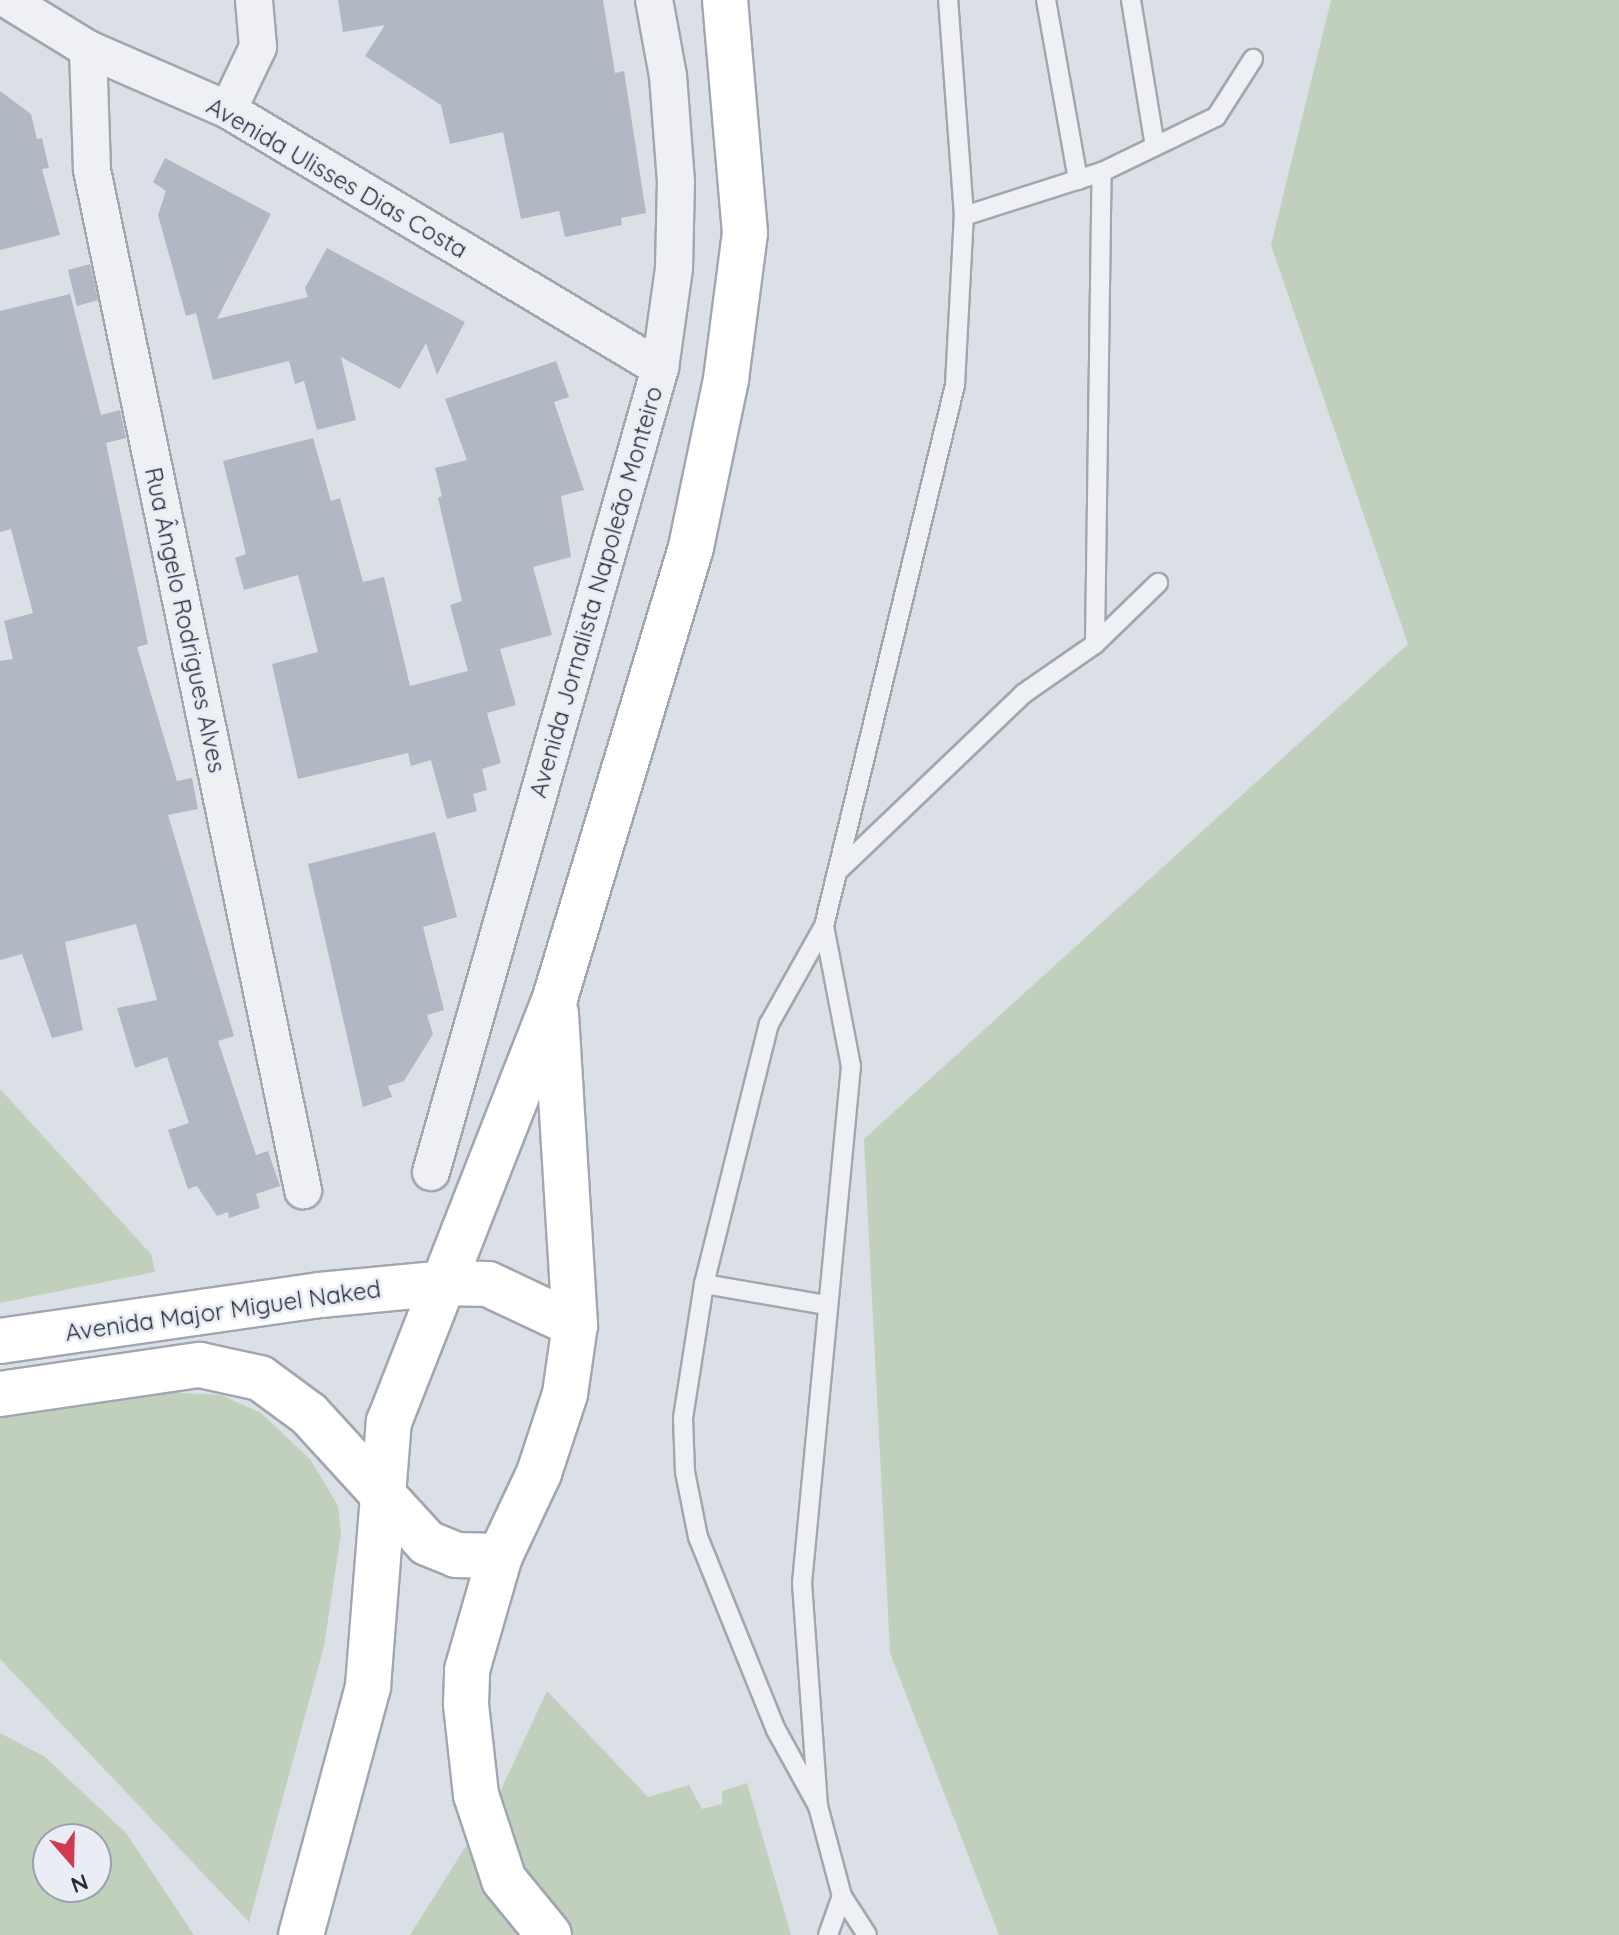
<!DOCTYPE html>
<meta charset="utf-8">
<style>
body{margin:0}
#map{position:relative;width:1619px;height:1935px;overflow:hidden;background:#dbdfe6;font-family:Quicksand,sans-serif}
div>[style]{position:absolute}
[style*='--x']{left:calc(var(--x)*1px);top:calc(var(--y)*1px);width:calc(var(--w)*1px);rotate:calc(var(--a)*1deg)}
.green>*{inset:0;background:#c1d0bc}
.building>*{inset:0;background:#b2b8c3}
.roads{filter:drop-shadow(2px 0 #a1a6b0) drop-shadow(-2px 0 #a1a6b0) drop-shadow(0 2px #a1a6b0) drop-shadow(0 -2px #a1a6b0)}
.lane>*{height:18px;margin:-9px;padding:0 9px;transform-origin:9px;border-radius:9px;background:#eef0f4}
.street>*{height:36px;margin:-18px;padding:0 18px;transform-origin:18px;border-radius:18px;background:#eef0f4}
.secondary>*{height:44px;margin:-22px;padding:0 22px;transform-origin:22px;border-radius:22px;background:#fff}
span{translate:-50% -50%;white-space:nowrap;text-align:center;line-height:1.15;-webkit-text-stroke:6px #eaeef4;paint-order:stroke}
.street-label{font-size:24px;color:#252d3c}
.north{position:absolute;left:32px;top:1823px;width:80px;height:80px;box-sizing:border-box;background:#eaeef4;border:2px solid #9ba1aa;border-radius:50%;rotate:160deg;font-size:22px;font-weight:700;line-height:32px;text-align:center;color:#252d3c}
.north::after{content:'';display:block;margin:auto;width:28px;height:36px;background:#d03b52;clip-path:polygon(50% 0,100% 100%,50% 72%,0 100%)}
</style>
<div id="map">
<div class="green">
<i style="clip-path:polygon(1331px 0,1619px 0,1619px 1935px,999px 1935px,890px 1653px,864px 1139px,1408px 644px,1271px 245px)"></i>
<i style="clip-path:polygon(0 1089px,151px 1254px,155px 1272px,0 1303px)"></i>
<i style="clip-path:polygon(164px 1392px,221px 1395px,261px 1413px,310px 1459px,338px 1506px,341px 1534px,324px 1646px,249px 1922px,0 1659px,0 1417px)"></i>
<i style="clip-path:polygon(547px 1691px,648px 1797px,689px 1785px,702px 1809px,722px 1804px,722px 1791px,747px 1783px,791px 1935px,410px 1935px,500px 1792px)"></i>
<i style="clip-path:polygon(evenodd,0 1733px,45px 1757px,126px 1833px,194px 1935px,0 1935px,0 1733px,48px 1839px,96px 1839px,96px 1887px,48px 1887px,48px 1839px)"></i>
</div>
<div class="building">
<i style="clip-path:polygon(338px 0,603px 0,615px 73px,624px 71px,646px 213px,621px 218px,622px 225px,565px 237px,559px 211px,521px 219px,503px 132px,450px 144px,441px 105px,365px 56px,385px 25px,343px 32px)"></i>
<i style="clip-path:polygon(0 91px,31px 114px,37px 139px,42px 138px,49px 168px,42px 169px,60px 235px,0 250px)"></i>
<i style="clip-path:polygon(165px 158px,271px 214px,217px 319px,308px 297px,305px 288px,327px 248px,465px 322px,437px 375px,426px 343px,400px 389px,341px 357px,356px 420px,317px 430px,304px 381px,295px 384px,289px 361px,213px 380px,196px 313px,186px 316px,158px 215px,166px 191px,153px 182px)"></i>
<i style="clip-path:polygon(90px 264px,98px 300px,77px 306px,68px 270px)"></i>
<i style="clip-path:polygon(70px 294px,101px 415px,120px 410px,126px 438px,106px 443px,148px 644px,137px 647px,177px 781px,192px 778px,198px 809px,168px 815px,234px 1036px,218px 1041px,256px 1155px,268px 1151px,280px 1186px,256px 1194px,260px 1208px,229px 1218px,228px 1212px,217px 1216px,197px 1186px,188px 1189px,168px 1130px,189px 1123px,167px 1057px,135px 1068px,117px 1008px,157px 1000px,136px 924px,65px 942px,83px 1030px,52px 1038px,22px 954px,0 960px,0 661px,13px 659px,4px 621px,33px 613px,11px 529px,0 532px,0 311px)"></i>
<i style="clip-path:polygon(556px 361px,569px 397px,554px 402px,584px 490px,561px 496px,571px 557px,533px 567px,552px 635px,500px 649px,516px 705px,487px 713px,501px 763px,482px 769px,487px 790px,473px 794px,477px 811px,447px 819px,431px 760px,411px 766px,408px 753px,298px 779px,272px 664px,318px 652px,298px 575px,244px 590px,235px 558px,246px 554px,223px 461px,313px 438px,331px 501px,340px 498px,363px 582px,384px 577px,410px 686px,468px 671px,450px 605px,462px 601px,438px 498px,442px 496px,435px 468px,467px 460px,445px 399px)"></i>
<i style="clip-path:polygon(435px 832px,457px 917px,423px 927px,444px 1010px,427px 1015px,433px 1034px,404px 1081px,388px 1086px,392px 1097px,363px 1107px,308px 864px)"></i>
</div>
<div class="roads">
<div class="lane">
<i style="--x:1046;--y:0;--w:183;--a:79.9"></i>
<i style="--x:1131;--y:0;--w:148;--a:80.7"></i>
<i style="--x:964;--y:216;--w:145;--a:-17.7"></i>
<i style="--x:1102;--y:172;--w:127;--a:-25.8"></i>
<i style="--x:1216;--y:117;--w:69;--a:-57.5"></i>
<i style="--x:1095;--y:644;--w:472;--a:-89.2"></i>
<i style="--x:838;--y:871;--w:256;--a:-43.7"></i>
<i style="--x:1023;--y:694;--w:88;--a:-34.8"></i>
<i style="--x:1095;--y:644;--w:88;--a:-44.1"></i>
<i style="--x:824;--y:926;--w:143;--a:79.1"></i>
<i style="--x:851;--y:1066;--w:519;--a:95.41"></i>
<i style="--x:802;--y:1583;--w:224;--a:85.9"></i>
<i style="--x:818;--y:1806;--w:93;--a:75.1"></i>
<i style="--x:842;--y:1896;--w:46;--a:57.3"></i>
<i style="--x:704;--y:1284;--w:123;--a:9.8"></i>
<i style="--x:818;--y:1806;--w:87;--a:-118.9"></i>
<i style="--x:776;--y:1730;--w:208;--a:-112"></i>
<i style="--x:698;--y:1537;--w:66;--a:-101.3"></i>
<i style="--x:685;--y:1472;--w:54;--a:-92.1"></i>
<i style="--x:683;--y:1418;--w:136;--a:-81.1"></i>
<i style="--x:704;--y:1284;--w:268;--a:-76"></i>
<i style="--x:769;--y:1024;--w:112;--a:-60.7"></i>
<i style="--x:824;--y:926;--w:557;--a:-76.39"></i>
<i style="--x:955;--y:385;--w:169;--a:-87"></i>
<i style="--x:964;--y:216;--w:217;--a:-94.2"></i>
<i style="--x:828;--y:1935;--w:41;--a:-70.3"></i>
</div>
<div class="street">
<i style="--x:8;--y:0;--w:94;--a:31.5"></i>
<i style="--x:88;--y:49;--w:153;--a:23.5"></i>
<i style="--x:228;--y:110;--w:503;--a:30.85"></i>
<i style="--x:88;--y:49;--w:121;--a:88.1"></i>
<i style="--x:92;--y:170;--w:1042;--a:78.31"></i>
<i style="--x:228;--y:110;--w:70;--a:-64.5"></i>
<i style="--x:258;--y:47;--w:47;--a:-94.9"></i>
<i style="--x:431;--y:1172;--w:836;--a:-74.1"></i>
<i style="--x:660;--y:368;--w:101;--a:-82"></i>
<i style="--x:674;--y:268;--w:86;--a:-88.7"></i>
<i style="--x:676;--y:182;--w:106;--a:-94.3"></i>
<i style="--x:668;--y:76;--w:77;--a:-100.4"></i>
</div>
<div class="secondary">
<i style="--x:0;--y:1341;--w:323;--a:-8.2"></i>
<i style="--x:320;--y:1295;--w:128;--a:-5.4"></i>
<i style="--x:447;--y:1283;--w:41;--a:1.4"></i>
<i style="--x:488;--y:1284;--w:96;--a:25.2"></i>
<i style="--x:0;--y:1394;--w:202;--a:-8.3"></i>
<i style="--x:200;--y:1365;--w:61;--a:12.2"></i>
<i style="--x:260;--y:1378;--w:61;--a:36.3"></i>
<i style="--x:309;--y:1414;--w:175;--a:47.5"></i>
<i style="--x:427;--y:1543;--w:31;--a:22"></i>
<i style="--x:456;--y:1555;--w:44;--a:1.3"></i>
<i style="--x:301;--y:1935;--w:258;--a:-74.9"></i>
<i style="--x:368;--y:1686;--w:265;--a:-85.5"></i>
<i style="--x:389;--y:1422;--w:455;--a:-68.6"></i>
<i style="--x:555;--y:998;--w:471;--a:-73.2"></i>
<i style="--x:691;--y:547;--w:172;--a:-78.2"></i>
<i style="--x:726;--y:379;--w:147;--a:-82.6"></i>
<i style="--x:745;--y:233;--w:234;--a:-94.9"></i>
<i style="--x:549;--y:1935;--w:71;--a:-129.3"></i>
<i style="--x:504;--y:1880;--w:89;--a:-108.2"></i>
<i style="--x:476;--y:1795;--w:92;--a:-96.3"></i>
<i style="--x:466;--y:1704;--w:34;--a:-88"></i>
<i style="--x:467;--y:1670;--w:119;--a:-73.9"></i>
<i style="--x:500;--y:1556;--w:92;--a:-64.8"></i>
<i style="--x:539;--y:1473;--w:83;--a:-71.8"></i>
<i style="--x:565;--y:1394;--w:70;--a:-81.8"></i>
<i style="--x:575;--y:1325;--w:313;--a:-93.5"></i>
</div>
</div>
<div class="street-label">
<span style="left:337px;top:178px;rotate:30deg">Avenida Ulisses Dias Costa</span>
<span style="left:596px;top:592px;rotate:-74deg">Avenida Jornalista Napoleão Monteiro</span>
<span style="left:185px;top:620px;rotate:78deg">Rua Ângelo Rodrigues Alves</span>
<span style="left:223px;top:1311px;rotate:-8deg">Avenida Major Miguel Naked</span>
</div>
<div class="north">N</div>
</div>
